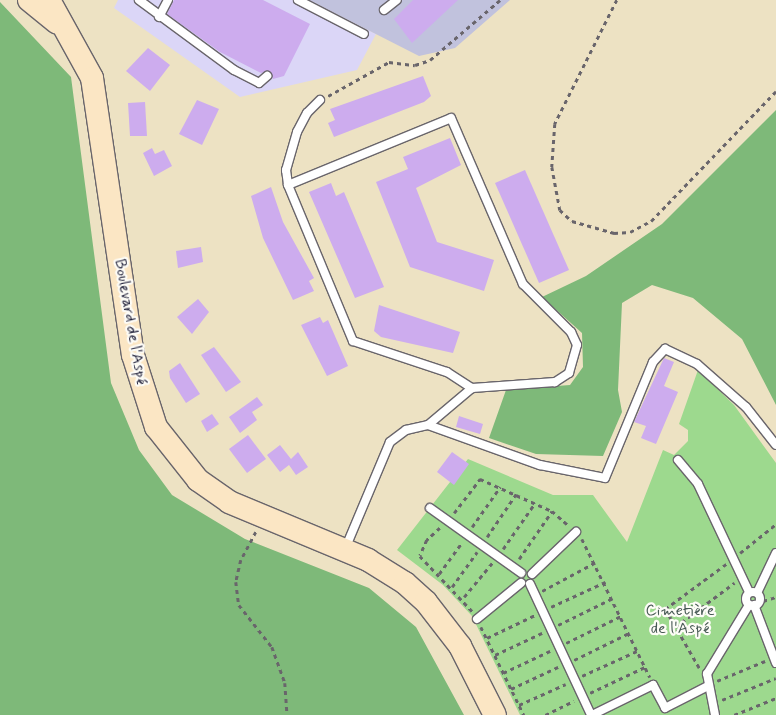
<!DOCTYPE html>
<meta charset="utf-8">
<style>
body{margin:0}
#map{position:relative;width:776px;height:715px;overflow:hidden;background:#ede2c3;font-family:Mynerve,sans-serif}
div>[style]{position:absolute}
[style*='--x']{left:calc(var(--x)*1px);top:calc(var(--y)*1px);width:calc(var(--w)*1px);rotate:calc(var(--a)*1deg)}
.built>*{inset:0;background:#dbd6f7}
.industrial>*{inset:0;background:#c1c2dd}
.green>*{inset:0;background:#9dd98e}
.forest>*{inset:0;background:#7eb979}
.building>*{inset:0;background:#cdacee}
.path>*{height:2.5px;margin-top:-1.25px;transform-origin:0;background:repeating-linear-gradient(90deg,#69656b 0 4px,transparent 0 8px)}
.roads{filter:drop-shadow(1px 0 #69656b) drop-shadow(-1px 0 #69656b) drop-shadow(0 1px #69656b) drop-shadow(0 -1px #69656b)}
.service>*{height:8px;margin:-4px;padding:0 4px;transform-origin:4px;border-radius:4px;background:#fff}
.service>.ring{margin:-4px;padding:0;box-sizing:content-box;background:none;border:8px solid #fff;border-radius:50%}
.secondary>*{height:22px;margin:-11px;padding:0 11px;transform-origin:11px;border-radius:11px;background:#fbe6c4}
span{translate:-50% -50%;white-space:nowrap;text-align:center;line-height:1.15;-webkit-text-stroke:4.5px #fdfcf7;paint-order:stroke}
.street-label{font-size:16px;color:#22223b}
.park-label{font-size:16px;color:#475954}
</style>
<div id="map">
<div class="built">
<i style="clip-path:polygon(118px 0,309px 0,376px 34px,357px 70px,240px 97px,114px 8px)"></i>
</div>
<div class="industrial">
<i style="clip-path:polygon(309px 0,510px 0,455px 48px,419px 56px)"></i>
</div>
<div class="green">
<i style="clip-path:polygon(698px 370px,734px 405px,776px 463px,776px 715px,520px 715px,472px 616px,443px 585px,397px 550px,468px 459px,553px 495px,593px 495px,627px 542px,663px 450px,674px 455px,688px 441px,688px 430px,679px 424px)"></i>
</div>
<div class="forest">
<i style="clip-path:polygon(0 2px,71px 77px,111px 383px,139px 450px,172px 495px,245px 539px,369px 588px,416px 627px,464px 715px,0 715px)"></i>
<i style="clip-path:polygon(776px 110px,776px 405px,742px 339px,693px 298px,652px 285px,622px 303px,618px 390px,622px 412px,603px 456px,536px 454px,489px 438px,506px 390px,570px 385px,583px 367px,582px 333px,542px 297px,586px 276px,662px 224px)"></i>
</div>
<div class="building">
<i style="clip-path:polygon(174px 0,263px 0,310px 24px,284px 76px,273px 79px,269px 71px,261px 73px,220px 52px,167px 14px)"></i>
<i style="clip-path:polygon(413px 0,458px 0,412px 43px,394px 19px)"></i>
<i style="clip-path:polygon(148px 48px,170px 65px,150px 91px,126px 71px)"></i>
<i style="clip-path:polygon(423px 76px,431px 96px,424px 102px,334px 137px,328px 123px,335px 120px,330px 109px)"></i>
<i style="clip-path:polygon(197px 100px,219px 109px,202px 145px,179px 134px)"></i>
<i style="clip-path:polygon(145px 102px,147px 136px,130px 136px,128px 103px)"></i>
<i style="clip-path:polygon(450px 138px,461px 165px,416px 188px,437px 242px,494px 260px,484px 291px,410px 267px,376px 182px,408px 169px,403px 157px)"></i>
<i style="clip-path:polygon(152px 148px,155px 154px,164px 150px,172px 166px,154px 176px,143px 153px)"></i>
<i style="clip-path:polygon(525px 170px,569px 270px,539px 283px,495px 183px)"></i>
<i style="clip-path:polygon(331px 183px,336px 196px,344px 192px,384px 287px,355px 298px,309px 192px)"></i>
<i style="clip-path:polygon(271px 187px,283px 222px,314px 278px,309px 281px,314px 291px,293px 300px,263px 238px,251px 196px)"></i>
<i style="clip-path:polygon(201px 247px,203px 262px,178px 268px,176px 251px)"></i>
<i style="clip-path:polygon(198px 299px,209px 312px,192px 334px,177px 317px)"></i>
<i style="clip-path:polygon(379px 305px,460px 332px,453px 353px,381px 337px,374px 331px)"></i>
<i style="clip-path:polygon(320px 317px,323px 323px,328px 320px,348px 366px,327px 376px,301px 325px)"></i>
<i style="clip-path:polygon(214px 347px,241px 382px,226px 392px,201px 355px)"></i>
<i style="clip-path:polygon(664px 358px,674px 362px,664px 386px,678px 392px,656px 444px,641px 438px,646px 426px,634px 422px)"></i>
<i style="clip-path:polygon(180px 363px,200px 394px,186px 403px,170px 378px,169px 371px)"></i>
<i style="clip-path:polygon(257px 397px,263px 405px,252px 412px,257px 420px,240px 433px,229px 417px)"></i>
<i style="clip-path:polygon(212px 414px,219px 424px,207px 432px,201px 421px)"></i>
<i style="clip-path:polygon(459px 416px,483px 424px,480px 434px,456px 427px)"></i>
<i style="clip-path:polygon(248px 435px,266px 459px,247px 473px,229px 449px)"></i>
<i style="clip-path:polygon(280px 445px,291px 459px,298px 452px,308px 467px,296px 475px,289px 465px,280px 472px,267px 455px)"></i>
<i style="clip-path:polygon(452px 452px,469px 464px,454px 485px,437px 472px)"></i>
</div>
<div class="path">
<i style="--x:617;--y:0;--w:139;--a:116.6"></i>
<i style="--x:555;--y:124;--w:43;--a:94"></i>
<i style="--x:552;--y:167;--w:44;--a:79.5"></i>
<i style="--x:560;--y:210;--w:16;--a:43"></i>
<i style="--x:572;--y:221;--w:44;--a:15.9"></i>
<i style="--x:614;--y:233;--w:16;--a:-4"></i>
<i style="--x:630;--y:232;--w:24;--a:-28"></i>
<i style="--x:651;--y:221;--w:180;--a:-46.1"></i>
<i style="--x:328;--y:96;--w:70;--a:-29.1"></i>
<i style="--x:389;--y:62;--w:26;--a:7"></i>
<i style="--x:415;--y:65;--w:16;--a:-18"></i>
<i style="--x:430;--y:60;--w:92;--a:-40.6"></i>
<i style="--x:454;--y:513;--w:43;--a:-52.6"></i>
<i style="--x:480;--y:479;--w:79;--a:24"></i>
<i style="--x:552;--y:511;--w:23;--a:41"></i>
<i style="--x:472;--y:527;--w:49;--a:-55"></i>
<i style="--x:440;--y:528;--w:18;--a:137"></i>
<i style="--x:427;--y:540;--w:17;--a:114"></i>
<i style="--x:420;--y:556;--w:76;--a:46.6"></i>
<i style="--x:256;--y:532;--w:32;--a:118"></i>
<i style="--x:241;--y:560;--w:23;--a:103"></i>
<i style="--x:236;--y:582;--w:23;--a:83"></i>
<i style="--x:239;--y:605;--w:53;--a:51.8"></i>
<i style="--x:272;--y:647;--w:38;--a:70"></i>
<i style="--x:285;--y:683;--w:32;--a:86"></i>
<i style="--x:487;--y:537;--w:52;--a:-56"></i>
<i style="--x:582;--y:539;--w:154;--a:63.8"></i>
<i style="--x:503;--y:549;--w:56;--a:-55.2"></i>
<i style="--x:740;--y:553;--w:46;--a:-38.9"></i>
<i style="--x:519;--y:559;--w:58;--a:-55.5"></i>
<i style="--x:439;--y:574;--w:39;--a:-54"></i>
<i style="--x:452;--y:587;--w:43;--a:-54.5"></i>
<i style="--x:542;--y:591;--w:61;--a:-28.2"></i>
<i style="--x:464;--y:597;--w:44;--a:-50.5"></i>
<i style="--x:763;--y:601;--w:14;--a:-17"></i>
<i style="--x:551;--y:607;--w:60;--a:-24.8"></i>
<i style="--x:558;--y:625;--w:61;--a:-26.1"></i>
<i style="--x:481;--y:627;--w:98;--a:64"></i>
<i style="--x:675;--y:627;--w:74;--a:-36.7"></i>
<i style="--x:487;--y:638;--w:53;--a:-25.6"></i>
<i style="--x:566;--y:643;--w:61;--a:-26.1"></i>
<i style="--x:495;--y:655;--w:52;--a:-25.1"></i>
<i style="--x:574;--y:660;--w:61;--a:-26.1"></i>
<i style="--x:699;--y:668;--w:68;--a:-120"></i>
<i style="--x:665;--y:609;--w:76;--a:-36.4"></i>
<i style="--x:503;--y:673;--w:52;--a:-25.1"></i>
<i style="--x:582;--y:676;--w:60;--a:-24.4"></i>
<i style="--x:717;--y:681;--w:52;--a:-22.6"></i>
<i style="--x:511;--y:689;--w:52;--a:-25.1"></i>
<i style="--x:590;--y:693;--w:61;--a:-25.3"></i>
<i style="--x:722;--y:700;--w:58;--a:-22.2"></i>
<i style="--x:519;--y:705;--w:51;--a:-24.1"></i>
<i style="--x:545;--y:715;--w:32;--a:-26"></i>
<i style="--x:734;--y:715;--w:45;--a:-22"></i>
</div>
<div class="roads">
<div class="service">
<i style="--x:139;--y:0;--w:118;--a:36.4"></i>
<i style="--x:234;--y:70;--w:28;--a:27"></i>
<i style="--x:259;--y:83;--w:11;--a:-41"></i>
<i style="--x:298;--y:0;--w:74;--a:27.3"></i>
<i style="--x:384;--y:10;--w:16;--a:-38"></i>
<i style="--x:159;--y:17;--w:19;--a:-62"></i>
<i style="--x:320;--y:100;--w:18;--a:135"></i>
<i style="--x:307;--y:113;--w:21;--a:118"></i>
<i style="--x:297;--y:132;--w:40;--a:106"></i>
<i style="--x:286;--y:170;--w:15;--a:82"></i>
<i style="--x:288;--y:185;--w:176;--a:-22.3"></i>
<i style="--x:451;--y:118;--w:181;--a:66.6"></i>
<i style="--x:523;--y:284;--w:68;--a:45"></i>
<i style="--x:571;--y:332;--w:14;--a:65"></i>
<i style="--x:577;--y:345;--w:29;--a:106"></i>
<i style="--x:569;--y:373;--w:17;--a:147"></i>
<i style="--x:555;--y:382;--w:83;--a:175.9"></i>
<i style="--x:472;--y:388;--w:57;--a:139.9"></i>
<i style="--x:288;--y:185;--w:169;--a:67.4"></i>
<i style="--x:353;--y:341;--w:99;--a:18.3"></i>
<i style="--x:447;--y:372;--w:30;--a:33"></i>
<i style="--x:678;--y:460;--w:31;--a:50"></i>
<i style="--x:698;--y:484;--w:119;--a:64.7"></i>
<i style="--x:430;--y:508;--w:112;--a:35.5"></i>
<i style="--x:345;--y:549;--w:116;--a:-67.2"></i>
<i style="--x:390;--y:442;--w:20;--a:-37"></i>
<i style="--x:406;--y:430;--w:23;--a:-13"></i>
<i style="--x:428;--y:425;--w:119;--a:19.7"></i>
<i style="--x:540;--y:465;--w:66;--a:11.3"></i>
<i style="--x:605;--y:478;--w:126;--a:-67.5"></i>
<i style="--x:653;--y:362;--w:18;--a:-47"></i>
<i style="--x:665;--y:349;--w:35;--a:25"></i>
<i style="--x:697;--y:364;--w:65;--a:41.3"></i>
<i style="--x:746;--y:407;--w:48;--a:51.7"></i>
<i style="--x:532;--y:574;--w:61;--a:-43.7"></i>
<i style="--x:530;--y:584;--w:145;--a:65"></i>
<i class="ring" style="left:746px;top:592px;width:6px;height:6px"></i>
<i style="--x:757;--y:593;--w:44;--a:-64.6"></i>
<i style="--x:754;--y:605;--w:62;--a:69.2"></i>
<i style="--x:477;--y:619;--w:57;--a:-39.3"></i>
<i style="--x:592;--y:715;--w:68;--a:-26.2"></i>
<i style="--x:653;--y:685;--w:26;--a:62"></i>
<i style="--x:665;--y:708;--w:48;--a:-27.1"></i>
<i style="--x:715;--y:715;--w:42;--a:-101"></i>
<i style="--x:707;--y:674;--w:81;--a:-58.7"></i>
</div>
<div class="secondary">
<i style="--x:29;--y:0;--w:36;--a:39"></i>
<i style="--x:49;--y:0;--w:89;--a:61.1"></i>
<i style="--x:92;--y:78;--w:280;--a:81.6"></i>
<i style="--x:133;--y:355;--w:76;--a:72.3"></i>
<i style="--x:156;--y:427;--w:68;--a:51.6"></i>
<i style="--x:198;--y:480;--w:38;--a:35"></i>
<i style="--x:229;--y:502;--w:151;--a:22.6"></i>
<i style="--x:368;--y:560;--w:44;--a:31.9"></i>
<i style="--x:405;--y:583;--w:28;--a:42"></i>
<i style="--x:426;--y:602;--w:56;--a:52.3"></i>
<i style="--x:460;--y:646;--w:77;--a:63.1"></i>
</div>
</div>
<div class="street-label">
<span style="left:130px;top:322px;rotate:80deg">Boulevard de l'Aspé</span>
</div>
<div class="park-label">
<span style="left:680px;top:620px">Cimetière<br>de l'Aspé</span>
</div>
</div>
